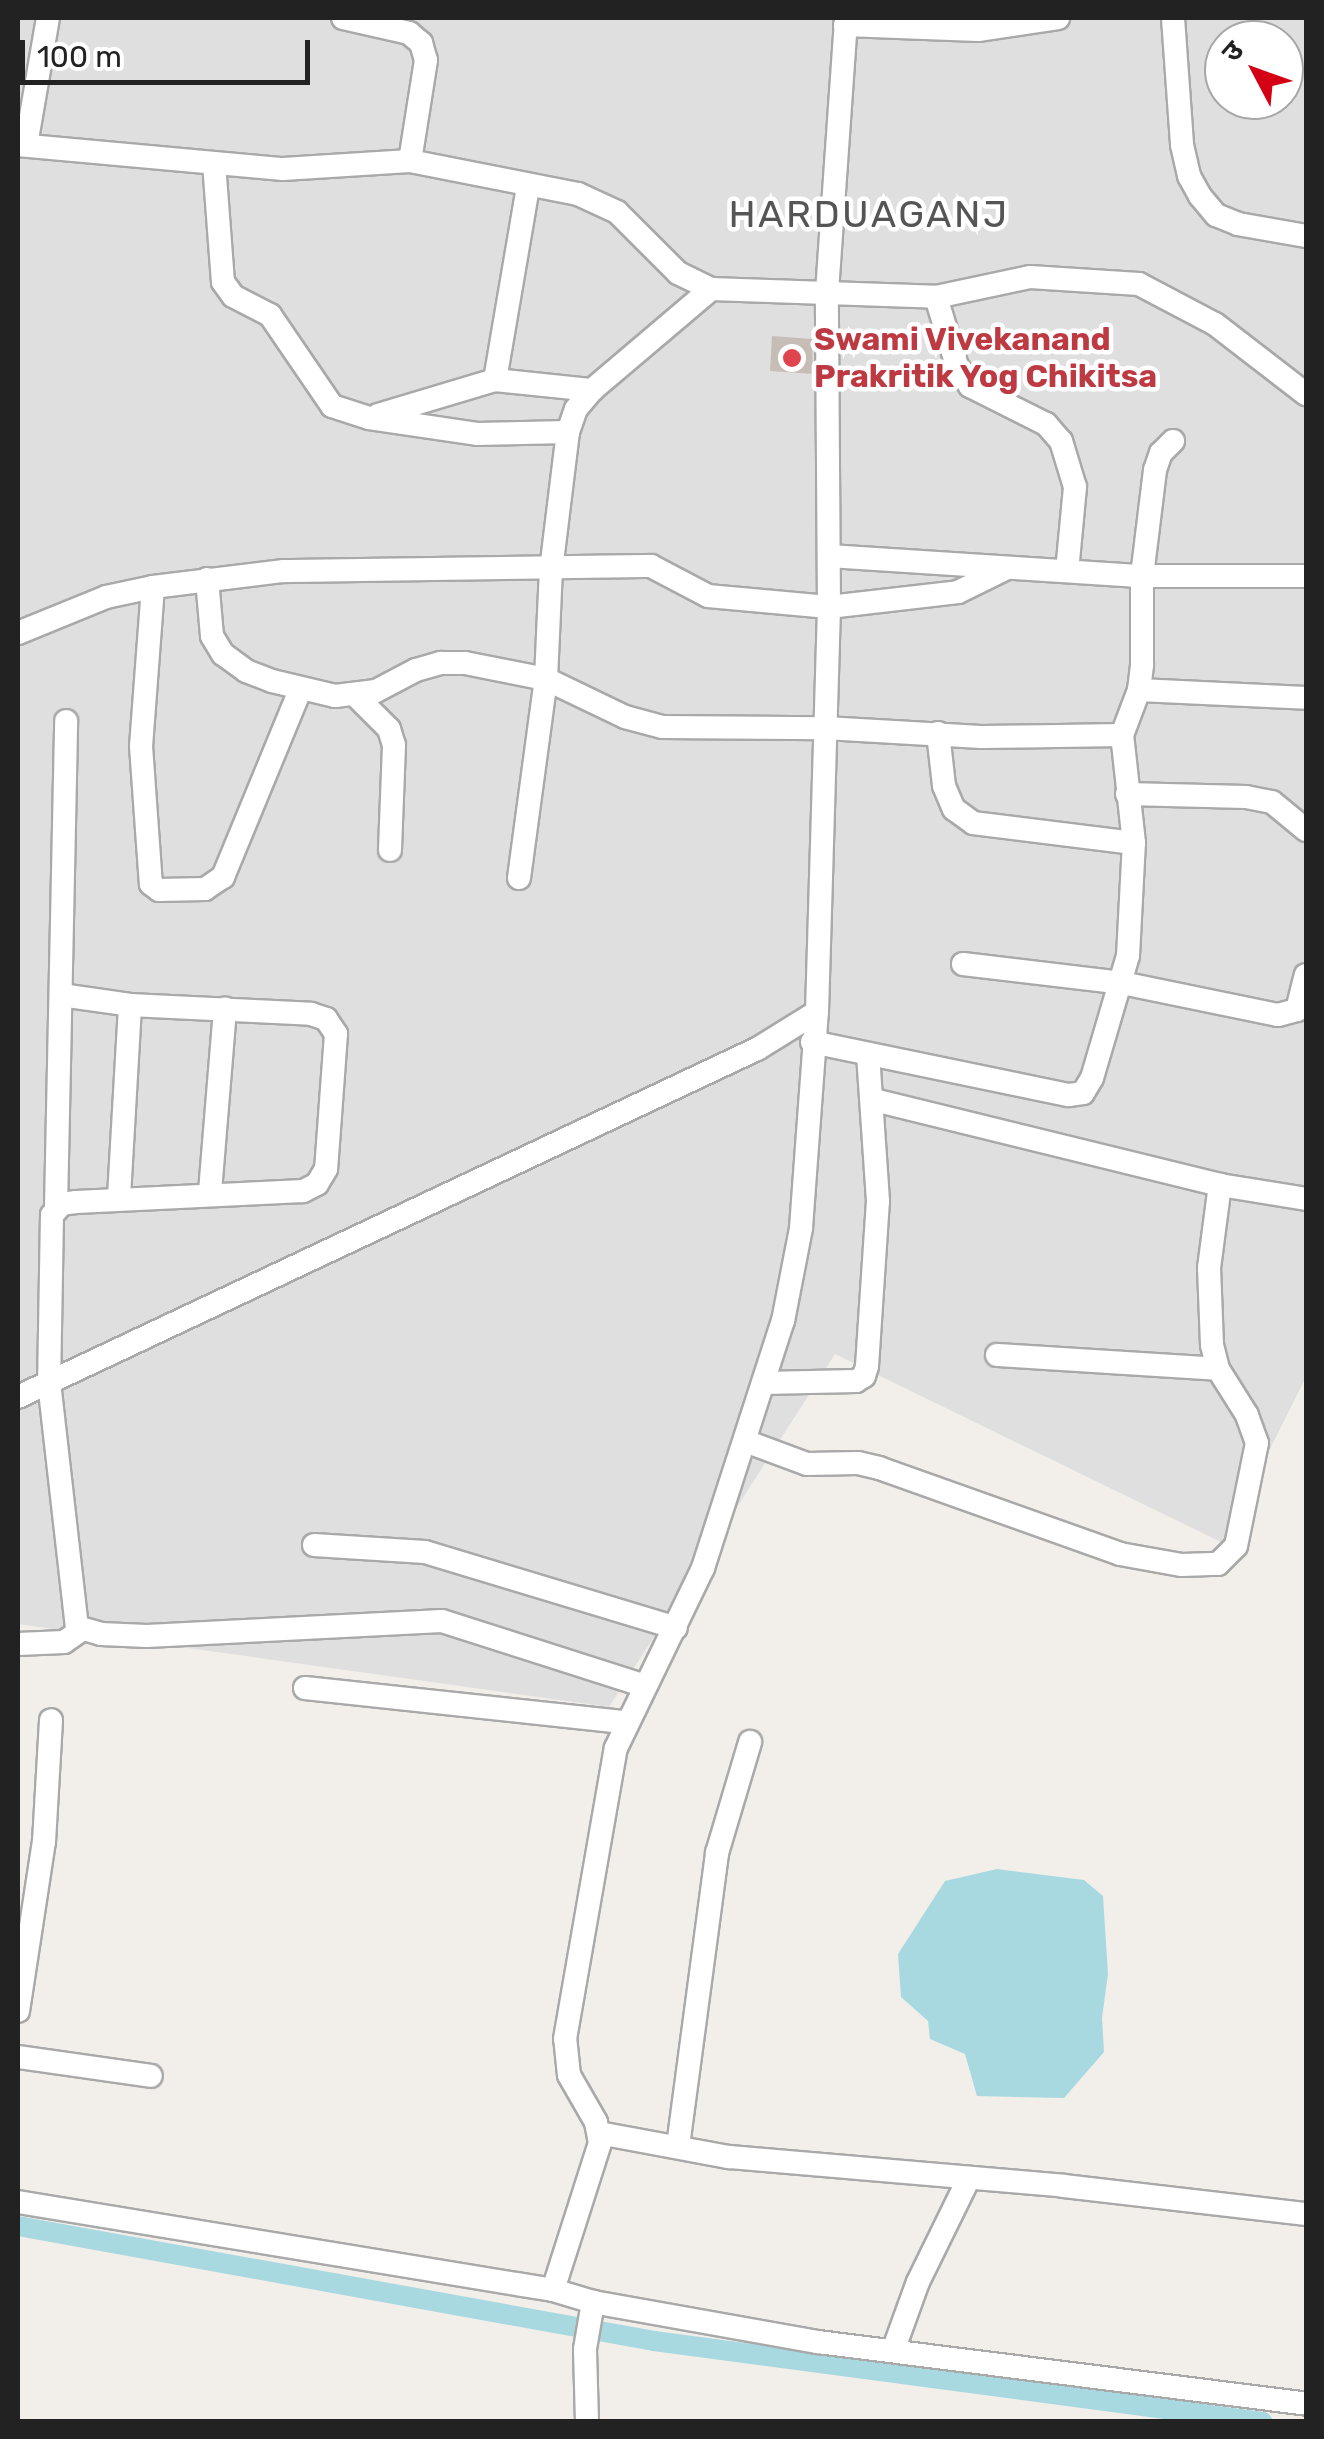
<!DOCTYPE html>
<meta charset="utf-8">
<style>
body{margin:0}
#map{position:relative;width:1324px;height:2439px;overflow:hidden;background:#f2eee9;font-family:Rubik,"Noto Sans Devanagari",sans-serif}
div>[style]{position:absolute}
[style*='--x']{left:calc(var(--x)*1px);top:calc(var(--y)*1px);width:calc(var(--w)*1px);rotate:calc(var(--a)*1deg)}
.residential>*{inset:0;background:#e0dfdf}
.water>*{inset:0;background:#a8d9e1}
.canal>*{height:20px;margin:-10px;padding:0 10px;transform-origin:10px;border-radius:10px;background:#a8d9e1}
.building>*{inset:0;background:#c7bdb7}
.roads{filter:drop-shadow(2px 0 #a9a9a9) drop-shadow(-2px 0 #a9a9a9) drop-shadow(0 2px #a9a9a9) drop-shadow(0 -2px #a9a9a9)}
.minor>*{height:22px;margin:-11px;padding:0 11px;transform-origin:11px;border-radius:11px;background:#fff}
.dots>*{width:28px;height:28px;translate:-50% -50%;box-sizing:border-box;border:5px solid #fff;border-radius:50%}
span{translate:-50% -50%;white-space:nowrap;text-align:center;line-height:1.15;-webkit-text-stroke:9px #fff;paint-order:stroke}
.health-label{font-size:32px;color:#be3a42;font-weight:700}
.left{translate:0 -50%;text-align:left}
.quarter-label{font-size:38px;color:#555;letter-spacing:2.5px}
.frame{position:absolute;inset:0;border:20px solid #222;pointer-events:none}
.north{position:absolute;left:1204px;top:20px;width:100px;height:100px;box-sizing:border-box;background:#fff;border:2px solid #a7a7a7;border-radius:50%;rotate:311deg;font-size:28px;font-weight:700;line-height:40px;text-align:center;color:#222}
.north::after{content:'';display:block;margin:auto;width:35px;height:45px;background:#d40014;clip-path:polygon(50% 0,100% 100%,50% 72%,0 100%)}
.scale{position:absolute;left:20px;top:40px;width:290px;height:45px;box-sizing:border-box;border:5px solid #222;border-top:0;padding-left:12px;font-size:30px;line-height:35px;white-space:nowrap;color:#222;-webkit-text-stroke:8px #fff;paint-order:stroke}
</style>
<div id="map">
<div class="residential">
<i style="clip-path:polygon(evenodd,18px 18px,1306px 18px,1306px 1377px,1223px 1543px,835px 1354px,609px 1707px,18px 1624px,18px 18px,1224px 40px,1284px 40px,1284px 100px,1224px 100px,1224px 40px)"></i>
</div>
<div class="water">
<i style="clip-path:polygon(997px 1869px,1084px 1880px,1103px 1896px,1108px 1974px,1102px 2018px,1104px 2052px,1064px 2098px,977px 2096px,965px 2054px,930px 2039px,928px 2021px,901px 1997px,898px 1954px,945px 1881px)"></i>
</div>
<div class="canal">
<i style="--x:18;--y:2226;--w:646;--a:10.25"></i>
<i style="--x:654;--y:2341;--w:614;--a:7.58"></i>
</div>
<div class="building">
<i style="clip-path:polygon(772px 336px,812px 339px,813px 374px,770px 371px)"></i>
</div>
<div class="roads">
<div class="minor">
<i style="--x:343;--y:18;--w:68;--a:12.8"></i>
<i style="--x:409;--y:33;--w:16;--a:40"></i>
<i style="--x:421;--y:43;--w:18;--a:74"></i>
<i style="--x:426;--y:60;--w:102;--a:99"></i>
<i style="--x:1173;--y:18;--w:127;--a:85.9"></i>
<i style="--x:1182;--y:145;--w:32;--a:77"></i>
<i style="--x:1189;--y:176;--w:23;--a:61"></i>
<i style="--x:1200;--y:196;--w:25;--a:50"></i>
<i style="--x:1216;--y:215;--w:24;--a:22"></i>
<i style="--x:1238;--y:224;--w:69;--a:10"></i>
<i style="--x:845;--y:25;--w:133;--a:2.2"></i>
<i style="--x:978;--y:30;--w:81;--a:-8.5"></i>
<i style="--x:18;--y:145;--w:266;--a:5.2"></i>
<i style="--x:283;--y:169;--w:127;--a:-3.6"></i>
<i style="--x:410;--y:161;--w:171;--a:11.1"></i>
<i style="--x:578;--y:194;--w:43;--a:24.8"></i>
<i style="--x:617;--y:212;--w:86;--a:45"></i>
<i style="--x:678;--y:273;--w:37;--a:26"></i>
<i style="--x:711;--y:289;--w:225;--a:2"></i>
<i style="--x:936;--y:297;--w:96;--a:-12"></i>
<i style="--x:1030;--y:277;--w:109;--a:3.7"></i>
<i style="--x:1139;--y:284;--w:86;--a:27.8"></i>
<i style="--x:1215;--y:324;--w:115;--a:37.6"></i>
<i style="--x:26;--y:145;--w:129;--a:-80.2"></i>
<i style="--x:214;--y:163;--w:119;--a:85.7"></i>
<i style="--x:223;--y:282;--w:17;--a:54"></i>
<i style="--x:233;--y:296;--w:42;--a:27.2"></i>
<i style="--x:270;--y:315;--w:110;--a:55.7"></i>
<i style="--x:332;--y:406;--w:39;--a:18"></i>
<i style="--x:369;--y:418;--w:109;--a:8.4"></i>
<i style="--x:477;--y:434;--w:91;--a:-1.3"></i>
<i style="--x:936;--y:297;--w:72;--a:73.1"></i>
<i style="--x:957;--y:366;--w:24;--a:57"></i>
<i style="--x:970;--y:386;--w:85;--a:26.6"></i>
<i style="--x:1046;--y:424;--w:23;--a:49"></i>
<i style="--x:1061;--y:441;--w:48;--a:73.1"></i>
<i style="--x:1075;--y:487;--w:84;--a:95.4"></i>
<i style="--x:495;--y:380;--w:197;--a:-80.3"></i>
<i style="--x:378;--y:415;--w:122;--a:-16.7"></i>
<i style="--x:495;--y:380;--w:98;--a:5.9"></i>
<i style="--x:829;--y:556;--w:314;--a:3.7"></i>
<i style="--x:1142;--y:576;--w:164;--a:0"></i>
<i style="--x:207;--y:579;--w:57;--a:85"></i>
<i style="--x:212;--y:636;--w:21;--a:59"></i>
<i style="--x:223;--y:654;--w:29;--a:36"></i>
<i style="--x:246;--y:671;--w:28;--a:21"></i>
<i style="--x:272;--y:681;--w:65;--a:13.4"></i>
<i style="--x:335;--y:696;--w:41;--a:-7"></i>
<i style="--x:376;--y:691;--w:45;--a:-27.7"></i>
<i style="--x:416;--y:670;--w:26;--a:-16"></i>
<i style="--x:441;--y:663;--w:24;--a:0"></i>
<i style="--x:465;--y:663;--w:83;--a:11.2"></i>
<i style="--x:546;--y:679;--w:88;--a:25.7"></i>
<i style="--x:625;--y:717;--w:39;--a:15"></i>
<i style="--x:663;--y:727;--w:162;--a:0.4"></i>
<i style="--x:825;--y:728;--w:156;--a:3.3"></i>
<i style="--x:981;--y:737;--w:141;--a:-0.8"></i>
<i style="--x:153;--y:587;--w:159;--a:94.3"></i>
<i style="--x:141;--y:746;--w:138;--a:85.9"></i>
<i style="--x:151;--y:884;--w:10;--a:37"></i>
<i style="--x:159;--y:890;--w:46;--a:-1.2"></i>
<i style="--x:205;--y:889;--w:22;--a:-34"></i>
<i style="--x:223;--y:877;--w:204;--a:-67.6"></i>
<i style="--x:18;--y:633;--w:95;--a:-22.2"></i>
<i style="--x:106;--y:597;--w:48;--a:-12"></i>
<i style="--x:153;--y:587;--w:132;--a:-7"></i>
<i style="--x:284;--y:571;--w:367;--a:-0.8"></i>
<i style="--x:651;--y:566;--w:64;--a:27.8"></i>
<i style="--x:708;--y:596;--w:121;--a:5.2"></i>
<i style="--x:829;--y:607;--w:130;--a:-6.6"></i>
<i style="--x:958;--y:592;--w:55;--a:-26.1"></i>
<i style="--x:1139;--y:690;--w:167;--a:2.7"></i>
<i style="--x:357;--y:697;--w:45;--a:45"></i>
<i style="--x:389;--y:729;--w:17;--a:73"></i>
<i style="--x:394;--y:745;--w:105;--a:92.2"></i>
<i style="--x:938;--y:733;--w:53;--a:83.5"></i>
<i style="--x:944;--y:786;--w:25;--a:67"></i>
<i style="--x:954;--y:809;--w:24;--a:36"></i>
<i style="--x:973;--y:823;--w:162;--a:7.1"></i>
<i style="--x:1127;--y:794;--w:119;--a:1.4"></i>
<i style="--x:1246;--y:797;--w:26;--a:11"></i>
<i style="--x:1272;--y:802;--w:44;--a:39.5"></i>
<i style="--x:519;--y:878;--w:201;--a:-82.3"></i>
<i style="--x:546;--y:679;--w:109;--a:-87.4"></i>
<i style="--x:551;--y:570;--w:139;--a:-83"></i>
<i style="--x:568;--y:432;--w:24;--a:-71"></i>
<i style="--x:576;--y:409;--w:25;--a:-50"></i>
<i style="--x:592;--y:390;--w:156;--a:-40.3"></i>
<i style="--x:963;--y:964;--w:160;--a:6.8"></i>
<i style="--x:1122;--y:983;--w:159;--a:11.6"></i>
<i style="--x:1278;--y:1015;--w:20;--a:-15"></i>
<i style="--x:1297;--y:1010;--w:36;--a:-76"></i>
<i style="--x:61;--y:995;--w:70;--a:8.2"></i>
<i style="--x:130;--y:1005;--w:181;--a:2.8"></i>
<i style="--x:311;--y:1014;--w:16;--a:18"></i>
<i style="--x:326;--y:1019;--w:18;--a:56"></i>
<i style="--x:336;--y:1034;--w:135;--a:94.2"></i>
<i style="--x:326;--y:1169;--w:17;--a:121"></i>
<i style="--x:317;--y:1184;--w:16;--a:153"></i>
<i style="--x:303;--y:1191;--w:227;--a:177.2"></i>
<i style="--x:76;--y:1202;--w:14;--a:172"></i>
<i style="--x:62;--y:1204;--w:15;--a:132"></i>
<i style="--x:52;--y:1215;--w:167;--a:91"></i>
<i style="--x:49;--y:1382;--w:247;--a:83.5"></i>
<i style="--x:77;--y:1627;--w:25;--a:16"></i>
<i style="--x:101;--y:1634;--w:46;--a:2.5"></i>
<i style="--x:147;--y:1636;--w:295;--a:-2.9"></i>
<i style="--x:442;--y:1621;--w:211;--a:17.7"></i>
<i style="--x:812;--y:1042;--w:262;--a:11.7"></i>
<i style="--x:1069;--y:1095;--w:14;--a:-8"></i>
<i style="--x:1083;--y:1093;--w:17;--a:-59"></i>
<i style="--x:1092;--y:1078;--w:127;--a:-73.6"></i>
<i style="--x:1128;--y:956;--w:113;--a:-87"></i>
<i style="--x:1134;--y:843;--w:109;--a:-96.3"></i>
<i style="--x:1122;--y:735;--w:48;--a:-69.3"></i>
<i style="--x:1139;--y:690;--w:26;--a:-83"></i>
<i style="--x:1142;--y:664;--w:88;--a:-90"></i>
<i style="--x:1142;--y:576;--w:107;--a:-83"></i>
<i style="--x:1155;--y:470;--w:18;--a:-71"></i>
<i style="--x:1161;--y:453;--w:17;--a:-45"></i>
<i style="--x:874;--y:1100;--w:356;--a:13.8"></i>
<i style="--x:1220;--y:1185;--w:87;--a:9.2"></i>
<i style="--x:210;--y:1192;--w:184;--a:-85.3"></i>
<i style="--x:119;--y:1197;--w:192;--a:-86.7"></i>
<i style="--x:56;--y:1207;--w:486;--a:-88.8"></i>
<i style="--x:997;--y:1355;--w:221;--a:3.6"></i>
<i style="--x:763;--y:1383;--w:93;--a:-1.2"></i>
<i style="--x:856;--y:1381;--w:9;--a:-32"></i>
<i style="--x:864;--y:1376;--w:10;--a:-73"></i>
<i style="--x:867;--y:1366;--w:165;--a:-86.2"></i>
<i style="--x:878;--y:1201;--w:147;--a:-93.9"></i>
<i style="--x:18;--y:1397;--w:817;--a:-25.22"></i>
<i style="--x:757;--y:1049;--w:70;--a:-31.7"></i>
<i style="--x:817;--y:1012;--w:405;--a:-88.3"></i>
<i style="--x:829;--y:607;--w:315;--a:-90.4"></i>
<i style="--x:827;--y:292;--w:275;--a:-86"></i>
<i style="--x:745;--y:1441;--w:66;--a:20.4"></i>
<i style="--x:807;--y:1464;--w:51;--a:-1.1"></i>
<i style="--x:858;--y:1463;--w:22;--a:13"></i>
<i style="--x:879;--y:1468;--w:256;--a:19.6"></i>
<i style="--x:1120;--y:1554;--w:63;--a:10.1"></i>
<i style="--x:1182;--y:1565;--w:36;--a:-2"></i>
<i style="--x:1218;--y:1564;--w:25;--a:-45"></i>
<i style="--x:1236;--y:1546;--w:105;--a:-78.5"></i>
<i style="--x:1257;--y:1443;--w:30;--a:-110"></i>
<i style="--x:1247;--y:1415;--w:54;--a:-122.2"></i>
<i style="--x:1218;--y:1369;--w:25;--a:-104"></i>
<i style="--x:1212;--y:1345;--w:77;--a:-92.2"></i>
<i style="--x:1209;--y:1268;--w:84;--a:-82.5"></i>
<i style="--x:314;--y:1545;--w:111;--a:3.6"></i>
<i style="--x:425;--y:1552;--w:262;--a:16.8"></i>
<i style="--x:18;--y:1644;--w:46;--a:-2.5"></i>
<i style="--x:64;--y:1642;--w:21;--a:-35"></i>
<i style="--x:305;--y:1688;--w:322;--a:6.1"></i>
<i style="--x:18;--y:2011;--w:171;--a:-81.3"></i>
<i style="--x:44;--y:1842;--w:122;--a:-86.7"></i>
<i style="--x:18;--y:2057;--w:134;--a:8.1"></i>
<i style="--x:599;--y:2133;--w:132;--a:10.5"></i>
<i style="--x:729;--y:2157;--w:336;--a:4.9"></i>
<i style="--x:1064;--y:2186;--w:244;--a:6.6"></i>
<i style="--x:678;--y:2146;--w:296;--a:-82.4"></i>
<i style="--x:717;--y:1853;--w:116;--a:-73.4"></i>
<i style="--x:18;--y:2202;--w:542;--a:9.34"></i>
<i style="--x:553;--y:2290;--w:42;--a:16.7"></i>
<i style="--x:593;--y:2302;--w:229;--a:10.1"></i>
<i style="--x:818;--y:2342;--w:492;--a:7.2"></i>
<i style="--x:553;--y:2290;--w:154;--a:-72.3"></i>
<i style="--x:600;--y:2143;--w:21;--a:-101"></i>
<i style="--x:596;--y:2122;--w:54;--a:-119.9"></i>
<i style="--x:569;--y:2075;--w:36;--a:-96"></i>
<i style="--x:565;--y:2039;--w:295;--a:-80.1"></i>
<i style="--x:616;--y:1748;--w:200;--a:-64.2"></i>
<i style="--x:703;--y:1568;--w:260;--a:-72.1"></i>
<i style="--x:783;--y:1321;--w:95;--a:-79"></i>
<i style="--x:801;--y:1228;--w:217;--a:-85.8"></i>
<i style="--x:893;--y:2351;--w:73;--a:-70.1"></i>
<i style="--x:918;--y:2282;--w:116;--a:-63.9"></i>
<i style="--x:587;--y:2422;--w:73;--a:-91.6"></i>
<i style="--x:585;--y:2349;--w:48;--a:-80.3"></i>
</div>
</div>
<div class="dots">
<i style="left:792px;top:358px;background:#e0444e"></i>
</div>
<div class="health-label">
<span class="left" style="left:814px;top:358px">Swami Vivekanand<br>Prakritik Yog Chikitsa</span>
</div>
<div class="quarter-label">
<span style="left:869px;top:215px">HARDUAGANJ</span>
</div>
<div class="frame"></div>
<div class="north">उ</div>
<div class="scale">100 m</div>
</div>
